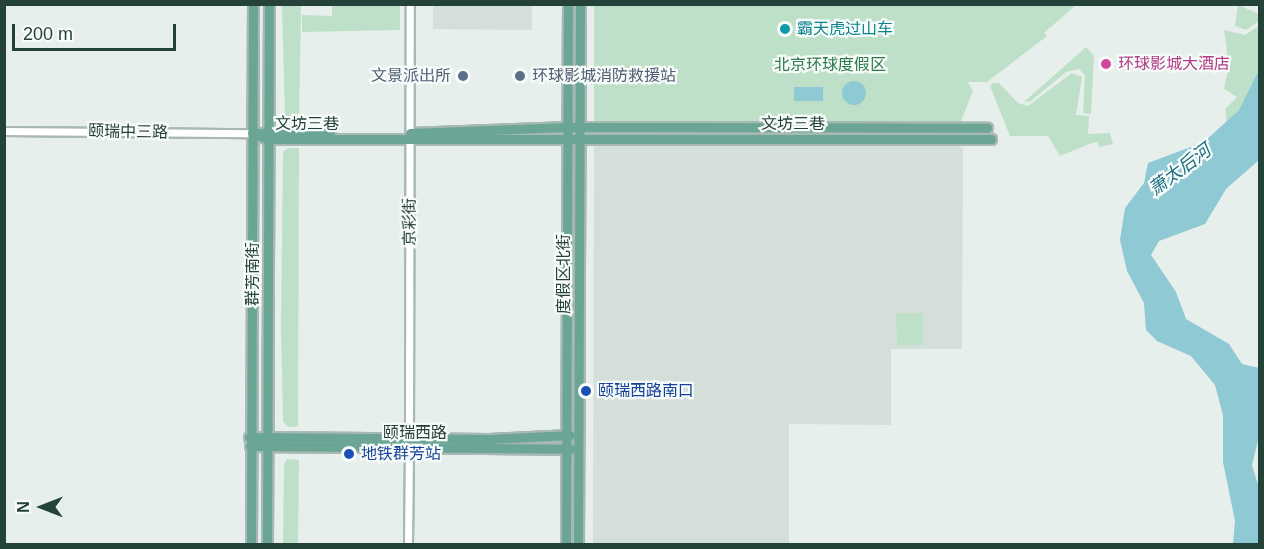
<!DOCTYPE html>
<meta charset="utf-8">
<style>
body{margin:0}
#map{position:relative;width:1264px;height:549px;overflow:hidden;background:#e6efeb;font-family:Arial,"Noto Sans SC",sans-serif}
div>[style]{position:absolute}
[style*='--x']{left:calc(var(--x)*1px);top:calc(var(--y)*1px);width:calc(var(--w)*1px);rotate:calc(var(--a)*1deg)}
.built>*{inset:0;background:#d4dfda}
.green>*{inset:0;background:#bfe0c8}
.water>*{inset:0;background:#8ec9d4}
.round{border-radius:50%}
.roads{filter:drop-shadow(2px 0 #a8b8b2) drop-shadow(-2px 0 #a8b8b2) drop-shadow(0 2px #a8b8b2) drop-shadow(0 -2px #a8b8b2)}
.minor>*{height:7px;margin:-3.5px;padding:0 3.5px;transform-origin:3.5px;border-radius:3.5px;background:#fff}
.major>*{height:9px;margin:-4.5px;padding:0 4.5px;transform-origin:4.5px;border-radius:4.5px;background:#6aa596}
.dots>*{width:16px;height:16px;translate:-50% -50%;box-sizing:border-box;border:3px solid #f7fbf9;border-radius:50%}
span{translate:-50% -50%;white-space:nowrap;text-align:center;line-height:1.15;-webkit-text-stroke:4.5px #f7fbf9;paint-order:stroke}
.culture-label{font-size:16px;color:#0d838f}
.left{translate:0 -50%;text-align:left}
.hotel-label{font-size:16px;color:#b23c85}
.park-label{font-size:16px;color:#2d7a4b}
.service-label{font-size:16px;color:#4e5e75}
.right{translate:-100% -50%;text-align:right}
.street-label{font-size:16px;color:#24423a}
.transit-label{font-size:16px;color:#164399}
.water-label{font-size:18px;color:#1c6f80;font-style:italic}
.frame{position:absolute;inset:0;border:6px solid #24423a;pointer-events:none}
.north{position:absolute;left:12px;top:477px;width:60px;height:60px;-webkit-text-stroke:4px #f7fbf9;paint-order:stroke;rotate:270deg;font-size:16px;font-weight:700;line-height:24px;text-align:center;color:#24423a}
.north::after{content:'';display:block;margin:auto;width:21px;height:27px;background:#24423a;clip-path:polygon(50% 0,100% 100%,50% 72%,0 100%)}
.scale{position:absolute;left:12px;top:24px;width:164px;height:27px;box-sizing:border-box;border:3px solid #24423a;border-top:0;padding-left:8px;font-size:18px;line-height:21px;white-space:nowrap;color:#24423a;-webkit-text-stroke:4px #f7fbf9;paint-order:stroke}
</style>
<div id="map">
<div class="built">
<i style="clip-path:polygon(433px 5px,532px 5px,532px 30px,433px 29px)"></i>
<i style="clip-path:polygon(594px 144px,958px 145px,963px 149px,962px 349px,891px 349px,891px 425px,789px 424px,789px 544px,593px 544px)"></i>
</div>
<div class="green">
<i style="clip-path:polygon(282px 5px,301px 5px,299px 122px,289px 122px,285px 117px)"></i>
<i style="clip-path:polygon(332px 5px,400px 5px,400px 30px,302px 32px,302px 15px,332px 16px)"></i>
<i style="clip-path:polygon(594px 5px,1076px 5px,1044px 33px,1047px 36px,987px 82px,968px 82px,973px 91px,960px 124px,594px 125px)"></i>
<i style="clip-path:polygon(1238px 5px,1259px 14px,1259px 21px,1246px 30px,1235px 26px)"></i>
<i style="clip-path:polygon(1259px 26px,1259px 73px,1243px 105px,1227px 123px,1225px 109px,1237px 97px,1224px 89px,1229px 66px,1224px 30px,1245px 35px)"></i>
<i style="clip-path:polygon(1086px 47px,1094px 56px,1091px 114px,1083px 113px,1085px 75px,1079px 69px,1066px 72px,1031px 101px,1024px 102px)"></i>
<i style="clip-path:polygon(1072px 73px,1082px 77px,1076px 115px,1089px 116px,1088px 134px,1110px 133px,1113px 144px,1099px 147px,1098px 142px,1092px 143px,1060px 156px,1048px 136px,1010px 136px,990px 86px,993px 83px,999px 83px,1018px 103px,1028px 106px)"></i>
<i style="clip-path:polygon(288px 148px,299px 148px,298px 426px,288px 427px,283px 421px,281px 327px,283px 152px)"></i>
<i style="clip-path:polygon(896px 313px,923px 313px,923px 345px,897px 345px)"></i>
<i style="clip-path:polygon(287px 459px,299px 460px,298px 544px,283px 544px,284px 465px)"></i>
</div>
<div class="water">
<i style="clip-path:polygon(1259px 70px,1259px 160px,1226px 189px,1205px 224px,1159px 241px,1151px 255px,1176px 292px,1186px 319px,1229px 344px,1242px 364px,1259px 368px,1259px 437px,1252px 465px,1259px 488px,1259px 544px,1233px 544px,1235px 521px,1223px 462px,1223px 415px,1215px 385px,1191px 356px,1157px 341px,1146px 330px,1144px 303px,1127px 271px,1120px 240px,1125px 208px,1144px 183px,1148px 163px,1204px 142px,1239px 110px)"></i>
<i class="round" style="left:842px;top:81px;width:24px;height:24px"></i>
<i style="clip-path:polygon(794px 87px,823px 87px,823px 101px,794px 101px)"></i>
</div>
<div class="roads">
<div class="minor">
<i style="--x:4;--y:131;--w:248;--a:0.5"></i>
<i style="--x:409;--y:439;--w:435;--a:-89.9"></i>
<i style="--x:408;--y:544;--w:96;--a:-89.4"></i>
</div>
<div class="major">
<i style="--x:252;--y:133;--w:17;--a:21"></i>
<i style="--x:268;--y:139;--w:723;--a:0"></i>
<i style="--x:257;--y:133;--w:73;--a:-0.8"></i>
<i style="--x:410;--y:133;--w:158;--a:-2.2"></i>
<i style="--x:568;--y:127;--w:419;--a:0.1"></i>
<i style="--x:249;--y:437;--w:240;--a:0.5"></i>
<i style="--x:489;--y:439;--w:81;--a:-2.8"></i>
<i style="--x:250;--y:446;--w:321;--a:0.5"></i>
<i style="--x:251;--y:544;--w:540;--a:-89.79"></i>
<i style="--x:267;--y:544;--w:540;--a:-89.79"></i>
<i style="--x:566;--y:544;--w:540;--a:-89.79"></i>
<i style="--x:578;--y:544;--w:540;--a:-89.79"></i>
</div>
</div>
<div class="dots">
<i style="left:785px;top:29px;background:#0f9aa8"></i>
<i style="left:1106px;top:64px;background:#d1479c"></i>
<i style="left:463px;top:76px;background:#5c6f8a"></i>
<i style="left:520px;top:76px;background:#5c6f8a"></i>
<i style="left:586px;top:391px;background:#1a4fb4"></i>
<i style="left:349px;top:454px;background:#1a4fb4"></i>
</div>
<div class="culture-label">
<span class="left" style="left:797px;top:29px">霸天虎过山车</span>
</div>
<div class="hotel-label">
<span class="left" style="left:1118px;top:64px">环球影城大酒店</span>
</div>
<div class="park-label">
<span style="left:830px;top:65px">北京环球度假区</span>
</div>
<div class="service-label">
<span class="right" style="left:451px;top:76px">文景派出所</span>
<span class="left" style="left:532px;top:76px">环球影城消防救援站</span>
</div>
<div class="street-label">
<span style="left:307px;top:124px">文坊三巷</span>
<span style="left:793px;top:124px">文坊三巷</span>
<span style="left:128px;top:132px;rotate:1deg">颐瑞中三路</span>
<span style="left:410px;top:222px;rotate:-90deg">京彩街</span>
<span style="left:253px;top:274px;rotate:-90deg">群芳南街</span>
<span style="left:564px;top:274px;rotate:-90deg">度假区北街</span>
<span style="left:415px;top:433px">颐瑞西路</span>
</div>
<div class="transit-label">
<span class="left" style="left:598px;top:391px">颐瑞西路南口</span>
<span class="left" style="left:361px;top:454px">地铁群芳站</span>
</div>
<div class="water-label">
<span style="left:1180px;top:170px;rotate:-37deg">萧太后河</span>
</div>
<div class="frame"></div>
<div class="north">N</div>
<div class="scale">200 m</div>
</div>
